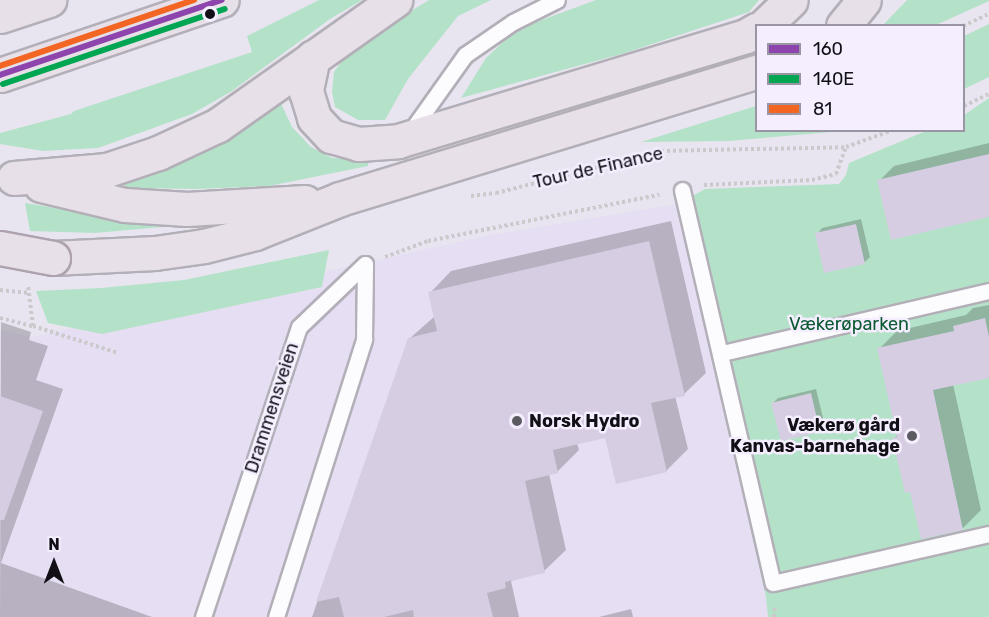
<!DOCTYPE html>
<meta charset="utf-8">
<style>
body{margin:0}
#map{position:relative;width:989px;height:617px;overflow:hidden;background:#e9e5f0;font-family:Rubik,sans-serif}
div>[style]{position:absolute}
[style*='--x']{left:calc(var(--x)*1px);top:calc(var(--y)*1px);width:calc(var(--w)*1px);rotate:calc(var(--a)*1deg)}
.built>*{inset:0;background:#e6def2}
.green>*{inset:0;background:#b4e2c8}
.shadow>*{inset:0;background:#0003}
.building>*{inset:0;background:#d6cde3}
.path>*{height:4px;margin-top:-2px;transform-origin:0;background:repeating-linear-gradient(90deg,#cbc9cc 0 3px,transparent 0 6px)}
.roads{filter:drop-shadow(2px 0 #b3afb8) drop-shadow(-2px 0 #b3afb8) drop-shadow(0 2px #b3afb8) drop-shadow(0 -2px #b3afb8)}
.service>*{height:15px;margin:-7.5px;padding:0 7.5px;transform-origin:7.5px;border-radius:7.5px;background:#fcfbfd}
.trunk>*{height:33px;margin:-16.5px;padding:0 16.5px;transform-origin:16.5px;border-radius:16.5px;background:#e8e0e8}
.bridges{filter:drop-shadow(2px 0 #aea2af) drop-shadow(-2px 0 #aea2af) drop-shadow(0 2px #aea2af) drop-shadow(0 -2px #aea2af)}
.trunk-bridge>*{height:33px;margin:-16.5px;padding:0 16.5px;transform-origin:16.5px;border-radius:16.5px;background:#e8e0e8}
.bus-1>*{height:6px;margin:-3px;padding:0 3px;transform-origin:3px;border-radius:3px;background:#8e44ad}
.bus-2>*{height:6px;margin:-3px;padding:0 3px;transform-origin:3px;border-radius:3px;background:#00a651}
.bus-3>*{height:6px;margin:-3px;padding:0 3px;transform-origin:3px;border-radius:3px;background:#f26522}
.dots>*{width:16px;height:16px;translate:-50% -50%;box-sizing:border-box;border:3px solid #f4eeff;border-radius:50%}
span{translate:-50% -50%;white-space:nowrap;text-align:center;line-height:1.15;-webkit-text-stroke:5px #f4eeff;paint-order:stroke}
.street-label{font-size:18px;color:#121016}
.park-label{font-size:18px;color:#0c5932}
.poi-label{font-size:18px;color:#121016;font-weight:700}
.left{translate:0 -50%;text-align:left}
.right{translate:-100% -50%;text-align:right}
.legend{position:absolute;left:755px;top:24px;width:210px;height:108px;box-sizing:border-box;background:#f4eeff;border:2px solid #9a95a2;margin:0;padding:8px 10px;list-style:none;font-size:18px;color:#121016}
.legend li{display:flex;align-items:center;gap:12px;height:30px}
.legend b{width:30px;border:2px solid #9a95a2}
.north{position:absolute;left:24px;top:533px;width:60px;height:60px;-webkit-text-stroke:4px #f4eeff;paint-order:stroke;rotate:0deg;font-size:16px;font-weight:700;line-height:24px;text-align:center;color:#121016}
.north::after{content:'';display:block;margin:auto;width:21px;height:27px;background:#121016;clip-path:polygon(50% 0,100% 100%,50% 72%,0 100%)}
</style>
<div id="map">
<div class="built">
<i style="clip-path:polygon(678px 204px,766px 597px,768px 617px,0 617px,0 330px,32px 337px,485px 236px)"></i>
</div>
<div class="green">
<i style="clip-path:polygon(319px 0,362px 0,330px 19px,232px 91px,192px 114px,98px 148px,43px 151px,0 144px,0 133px,71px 114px,74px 111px,252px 52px,247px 36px)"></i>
<i style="clip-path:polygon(429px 0,491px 0,458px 16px,408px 79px,385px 120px,358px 120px,335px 107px,332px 92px,334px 72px,345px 56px,363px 40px)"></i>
<i style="clip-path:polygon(596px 0,759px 0,749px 12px,625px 53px,461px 98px,486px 58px,517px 29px)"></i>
<i style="clip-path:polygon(907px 0,989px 0,989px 1px,936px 25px,883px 25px)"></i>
<i style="clip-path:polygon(989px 24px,989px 77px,964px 89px,964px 36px)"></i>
<i style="clip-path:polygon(278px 97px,292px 127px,311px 147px,332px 158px,369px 159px,368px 166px,269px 186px,196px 189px,125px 188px,122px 178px)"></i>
<i style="clip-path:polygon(989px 98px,989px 617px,768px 617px,766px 597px,678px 204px,705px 189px,839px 184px,846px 175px,849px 163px,926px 131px,964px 130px,964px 115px)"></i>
<i style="clip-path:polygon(756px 106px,756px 130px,843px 131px,729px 141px,641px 142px)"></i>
<i style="clip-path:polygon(25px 203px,92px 214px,197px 224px,95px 233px,30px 231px)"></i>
<i style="clip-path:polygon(329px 250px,322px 287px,102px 334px,48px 323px,36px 291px,101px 288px,184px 280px)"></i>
</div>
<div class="shadow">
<i style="clip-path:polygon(989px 143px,989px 215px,879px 181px,894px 166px)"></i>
<i style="clip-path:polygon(861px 219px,870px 257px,865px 262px,817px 234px,822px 228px)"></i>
<i style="clip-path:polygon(671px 221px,706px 373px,684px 394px,675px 396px,688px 449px,666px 471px,606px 436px,577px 443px,579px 450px,557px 472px,549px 474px,566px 550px,544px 571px,511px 581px,519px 617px,312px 617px,409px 339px,435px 316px,430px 293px,451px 271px)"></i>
<i style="clip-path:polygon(989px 305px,989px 376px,953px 384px,981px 510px,963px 528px,911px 490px,894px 439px,898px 434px,879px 349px,897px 331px,966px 315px,973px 308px)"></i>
<i style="clip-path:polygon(1px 322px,31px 332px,29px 340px,48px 346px,36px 380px,63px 389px,1px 563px,152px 617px,0 617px)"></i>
<i style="clip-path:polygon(816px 389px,825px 426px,819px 431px,773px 403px,778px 398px)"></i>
<i style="clip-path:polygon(631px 609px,633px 617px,599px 617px)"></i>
</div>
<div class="building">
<i style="clip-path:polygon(989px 154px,989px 217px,891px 240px,877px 180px)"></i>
<i style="clip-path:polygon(856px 224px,865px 264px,824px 273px,815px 233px)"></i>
<i style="clip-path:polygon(649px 241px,685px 396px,651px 403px,667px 472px,616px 484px,605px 438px,553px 450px,558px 473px,525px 481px,545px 573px,505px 582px,506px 588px,487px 593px,493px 617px,414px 617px,413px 610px,384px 617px,344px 617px,339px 597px,316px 602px,408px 338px,437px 331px,428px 292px)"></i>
<i style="clip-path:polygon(985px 318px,989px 337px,989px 378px,933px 390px,963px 530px,921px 539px,910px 492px,905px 493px,892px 438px,897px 437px,877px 348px,954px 331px,953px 326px)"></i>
<i style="clip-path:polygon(811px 393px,820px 432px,781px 441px,771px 403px)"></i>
<i style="clip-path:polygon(0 396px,43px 411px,4px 520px,0 520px)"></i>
</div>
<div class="path">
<i style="--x:963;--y:26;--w:29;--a:-25"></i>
<i style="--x:964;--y:106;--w:28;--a:-26"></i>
<i style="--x:704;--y:185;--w:108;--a:-2.7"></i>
<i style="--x:812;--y:180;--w:25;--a:-14"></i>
<i style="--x:836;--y:174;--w:29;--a:-70"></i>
<i style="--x:471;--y:196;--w:25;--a:-7"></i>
<i style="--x:496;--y:193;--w:170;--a:-14.3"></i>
<i style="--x:661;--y:151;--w:185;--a:-1.2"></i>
<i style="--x:846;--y:147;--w:50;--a:-19.9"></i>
<i style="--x:385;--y:257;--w:46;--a:-20.4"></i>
<i style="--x:428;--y:241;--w:236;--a:-11.3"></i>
<i style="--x:0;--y:290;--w:29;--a:6"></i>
<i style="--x:0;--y:318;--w:34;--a:14"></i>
<i style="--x:33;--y:326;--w:40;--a:-97.1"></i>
<i style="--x:33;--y:326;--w:89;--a:17.6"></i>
<i style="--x:774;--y:617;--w:11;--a:-85"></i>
</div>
<div class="roads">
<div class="service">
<i style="--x:413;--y:128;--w:90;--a:-54.5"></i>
<i style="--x:465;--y:55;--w:58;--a:-34.5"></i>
<i style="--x:513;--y:22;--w:49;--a:-26.6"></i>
<i style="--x:682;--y:190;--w:403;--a:77"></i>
<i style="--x:773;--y:583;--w:221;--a:-12.8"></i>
<i style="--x:722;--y:353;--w:274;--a:-13.1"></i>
<i style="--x:203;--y:617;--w:305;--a:-71.7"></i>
<i style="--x:299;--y:327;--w:91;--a:-43.7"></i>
<i style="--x:276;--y:617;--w:292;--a:-72.4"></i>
<i style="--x:364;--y:339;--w:75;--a:-89.2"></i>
</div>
<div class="trunk">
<i style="--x:0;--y:16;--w:52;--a:-18.1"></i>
<i style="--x:764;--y:26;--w:37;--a:-44"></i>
<i style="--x:843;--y:26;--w:33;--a:-51"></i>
<i style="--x:313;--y:57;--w:35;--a:102"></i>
<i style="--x:306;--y:91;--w:28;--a:73"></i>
<i style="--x:314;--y:118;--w:25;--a:47"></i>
<i style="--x:331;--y:136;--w:29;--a:16"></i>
<i style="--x:359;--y:144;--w:39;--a:-4"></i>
<i style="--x:398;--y:141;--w:363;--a:-16.8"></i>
<i style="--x:746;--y:36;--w:12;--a:-31"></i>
<i style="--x:0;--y:75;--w:234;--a:-18.7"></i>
<i style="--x:14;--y:178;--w:93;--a:-4.9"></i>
<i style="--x:107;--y:170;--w:54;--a:-18.4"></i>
<i style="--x:158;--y:153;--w:66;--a:-25"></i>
<i style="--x:218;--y:125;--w:217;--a:-35.2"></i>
<i style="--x:41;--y:185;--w:86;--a:13.4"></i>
<i style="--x:125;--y:205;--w:62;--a:3.7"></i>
<i style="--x:187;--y:209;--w:118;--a:-3.4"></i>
<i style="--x:53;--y:258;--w:102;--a:-2.8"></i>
<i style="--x:155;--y:253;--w:49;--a:-8.1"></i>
<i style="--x:204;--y:246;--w:53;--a:-14.3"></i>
<i style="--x:255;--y:233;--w:92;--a:-21.8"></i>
<i style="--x:340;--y:199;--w:435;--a:-17"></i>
</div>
</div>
<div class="bridges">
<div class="trunk-bridge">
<i style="--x:0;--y:248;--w:54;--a:10.7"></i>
</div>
</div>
<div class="bus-1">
<i style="--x:0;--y:75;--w:234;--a:-18.7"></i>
</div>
<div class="bus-2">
<i style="--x:3;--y:84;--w:234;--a:-18.7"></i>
</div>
<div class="bus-3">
<i style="--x:0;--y:66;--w:205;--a:-18.8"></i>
</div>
<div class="dots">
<i style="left:210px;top:14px;background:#121016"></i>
<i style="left:517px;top:421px;background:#5d5b62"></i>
<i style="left:912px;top:436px;background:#5d5b62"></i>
</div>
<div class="street-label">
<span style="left:598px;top:168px;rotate:-13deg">Tour de Finance</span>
<span style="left:272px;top:408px;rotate:-72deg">Drammensveien</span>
</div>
<div class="park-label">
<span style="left:849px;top:324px">Vækerøparken</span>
</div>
<div class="poi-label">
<span class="left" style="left:529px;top:421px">Norsk Hydro</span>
<span class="right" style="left:900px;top:436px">Vækerø gård<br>Kanvas-barnehage</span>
</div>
<ul class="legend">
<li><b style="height:8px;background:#8e44ad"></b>160</li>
<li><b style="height:8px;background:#00a651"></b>140E</li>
<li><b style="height:8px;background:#f26522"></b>81</li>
</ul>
<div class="north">N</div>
</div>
